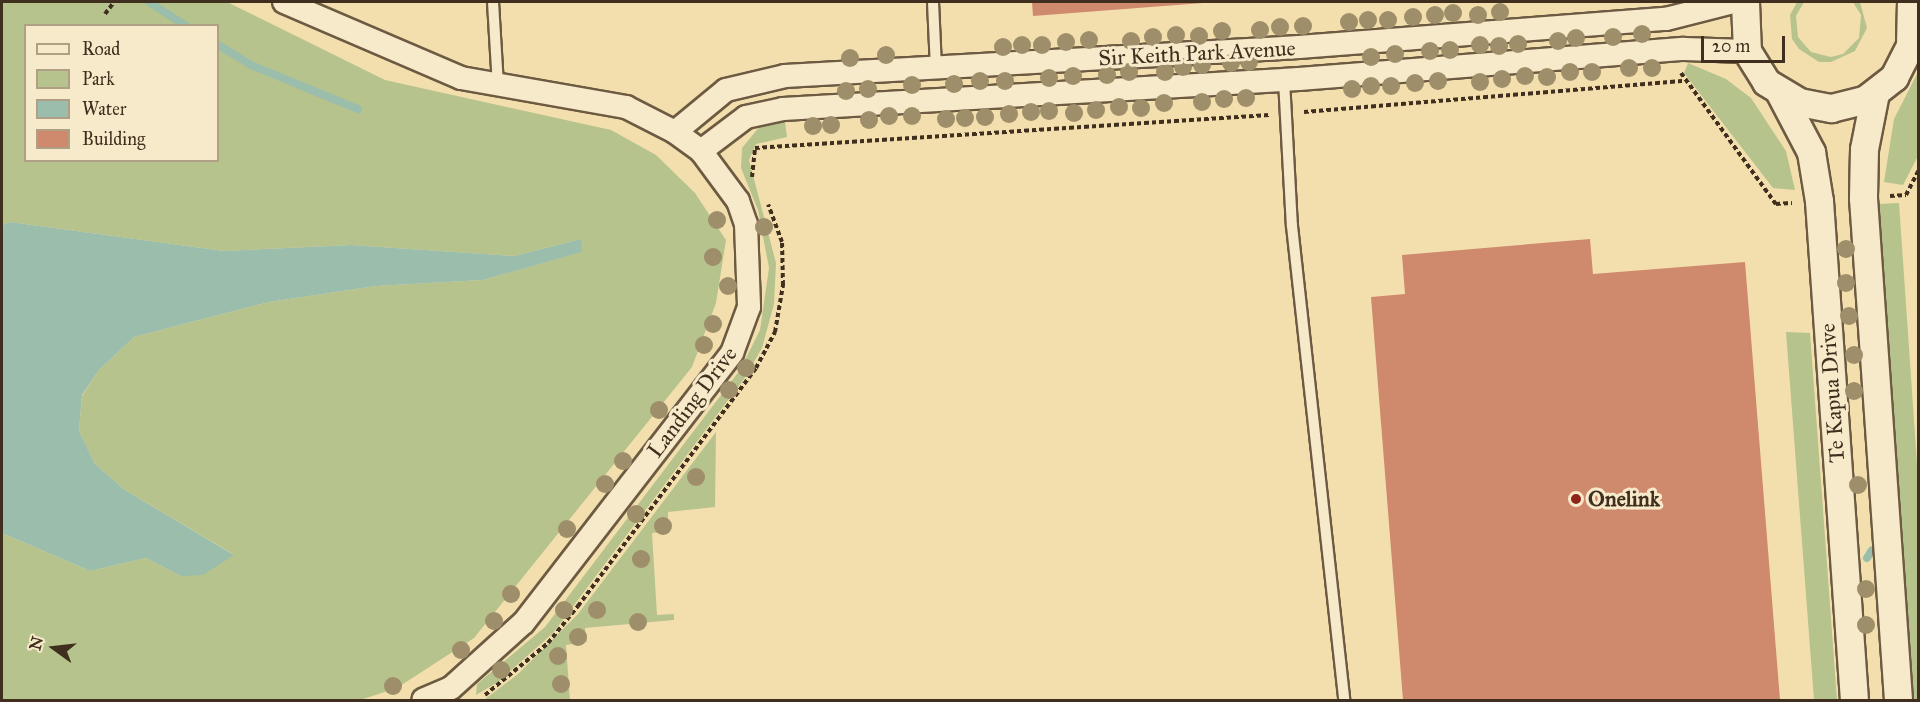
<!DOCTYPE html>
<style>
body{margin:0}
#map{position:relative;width:1920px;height:702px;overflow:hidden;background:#f3dfad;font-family:"IM FELL Great Primer",serif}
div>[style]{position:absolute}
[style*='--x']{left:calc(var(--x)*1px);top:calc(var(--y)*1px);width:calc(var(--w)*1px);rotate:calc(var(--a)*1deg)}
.green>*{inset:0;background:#b6c38d}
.water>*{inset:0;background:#9bbdab}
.stream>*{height:8px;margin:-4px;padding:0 4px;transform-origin:4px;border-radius:4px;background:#9bbdab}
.building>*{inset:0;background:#cf896d}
.path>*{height:4px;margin-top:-2px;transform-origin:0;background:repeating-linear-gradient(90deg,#402e1e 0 4.5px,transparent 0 7.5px)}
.roads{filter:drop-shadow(2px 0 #6d5a42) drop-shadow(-2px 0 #6d5a42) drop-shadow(0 2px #6d5a42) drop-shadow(0 -2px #6d5a42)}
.service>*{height:10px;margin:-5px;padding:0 5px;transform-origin:5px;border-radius:5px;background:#f7eaca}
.minor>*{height:22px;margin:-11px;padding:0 11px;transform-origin:11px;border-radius:11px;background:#f7eaca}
.tertiary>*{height:27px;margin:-13.5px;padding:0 13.5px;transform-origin:13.5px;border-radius:13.5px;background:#f7eaca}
.trees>*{width:18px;height:18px;margin:-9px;border-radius:50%;background:#9e8e6a}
.dots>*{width:16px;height:16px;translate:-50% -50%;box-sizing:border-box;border:3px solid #f7eaca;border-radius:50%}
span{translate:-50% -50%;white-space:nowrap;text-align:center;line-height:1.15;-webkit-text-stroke:6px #f7eaca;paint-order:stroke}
.street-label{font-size:22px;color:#402e1e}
.poi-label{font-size:22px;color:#402e1e;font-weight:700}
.left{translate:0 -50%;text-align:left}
.frame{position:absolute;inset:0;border:3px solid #402e1e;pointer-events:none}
.legend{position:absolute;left:24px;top:24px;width:195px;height:138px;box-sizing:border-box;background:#f7eaca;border:2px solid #ae9f85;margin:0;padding:8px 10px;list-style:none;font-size:18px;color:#402e1e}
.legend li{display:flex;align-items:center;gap:12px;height:30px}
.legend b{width:30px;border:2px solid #ae9f85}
.north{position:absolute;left:24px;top:618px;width:60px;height:60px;-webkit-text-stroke:4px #f7eaca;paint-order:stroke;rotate:285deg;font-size:16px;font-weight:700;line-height:24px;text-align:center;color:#402e1e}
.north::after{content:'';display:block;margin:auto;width:21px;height:27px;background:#402e1e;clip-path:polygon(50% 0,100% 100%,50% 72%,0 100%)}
.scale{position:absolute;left:1701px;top:36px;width:84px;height:27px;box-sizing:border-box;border:3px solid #402e1e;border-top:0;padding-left:8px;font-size:18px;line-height:21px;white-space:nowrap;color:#402e1e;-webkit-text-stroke:4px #f7eaca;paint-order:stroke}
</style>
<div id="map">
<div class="green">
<i style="clip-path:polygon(evenodd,2px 2px,227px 2px,385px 80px,611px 130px,656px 155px,695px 193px,726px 240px,716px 303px,692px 367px,474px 638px,397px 688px,360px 700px,2px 700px,2px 533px,90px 571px,146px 558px,181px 576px,233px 554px,125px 490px,95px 464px,79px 431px,82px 396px,99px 370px,134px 337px,269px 302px,376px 286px,483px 280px,581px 252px,581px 239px,514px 256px,351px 245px,224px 251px,10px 222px,2px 225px,2px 2px,26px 26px,218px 26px,218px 160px,26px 160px,26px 26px)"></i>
<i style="clip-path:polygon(1804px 2px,1796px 16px,1798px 37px,1811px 52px,1831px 57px,1843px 54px,1859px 38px,1861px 15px,1853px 2px,1860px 2px,1867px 28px,1855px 51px,1831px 62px,1819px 62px,1799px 49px,1792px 39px,1790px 15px,1797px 2px)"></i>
<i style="clip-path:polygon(1688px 63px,1726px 79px,1751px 98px,1786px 151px,1795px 190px,1773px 188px,1684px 73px)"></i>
<i style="clip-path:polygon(1918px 72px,1918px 156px,1903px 185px,1884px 182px,1894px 119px)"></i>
<i style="clip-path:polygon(785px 122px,787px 137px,756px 144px,749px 160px,776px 263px,774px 304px,762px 348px,744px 379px,553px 633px,498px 682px,476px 695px,477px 684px,545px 627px,740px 370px,760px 330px,769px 268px,758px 210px,741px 168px,742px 148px,760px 126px)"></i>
<i style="clip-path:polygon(1899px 203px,1918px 478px,1918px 700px,1914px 700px,1879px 204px)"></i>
<i style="clip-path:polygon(1786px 332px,1810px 333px,1837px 700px,1814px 700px)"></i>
<i style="clip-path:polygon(716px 432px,715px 507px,668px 512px,668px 532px,652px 533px,657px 615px,674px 614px,674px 620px,585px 628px,587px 642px,566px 645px,570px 700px,484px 700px,518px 674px,578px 614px)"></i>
</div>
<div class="water">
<i style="clip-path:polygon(10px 222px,224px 251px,351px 245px,514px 256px,581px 239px,582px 252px,483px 280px,376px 286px,269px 302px,134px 337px,99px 370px,82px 395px,79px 431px,95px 464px,125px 490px,234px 555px,203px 575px,181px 576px,146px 558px,90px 571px,2px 533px,2px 225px)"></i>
</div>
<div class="stream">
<i style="--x:149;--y:2;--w:44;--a:33"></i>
<i style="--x:218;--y:45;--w:39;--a:31"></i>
<i style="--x:251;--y:65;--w:116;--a:22.4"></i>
<i style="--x:1867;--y:558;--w:9;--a:-58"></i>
</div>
<div class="building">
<i style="clip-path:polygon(1032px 2px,1203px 2px,1203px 3px,1033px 16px)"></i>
<i style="clip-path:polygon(1590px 239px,1593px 274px,1745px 262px,1780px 700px,1403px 700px,1371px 297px,1405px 294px,1402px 255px)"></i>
</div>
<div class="path">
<i style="--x:105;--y:14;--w:15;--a:-53"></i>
<i style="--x:1681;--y:73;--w:162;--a:54.1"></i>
<i style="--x:1776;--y:204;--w:16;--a:-4"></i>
<i style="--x:1304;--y:112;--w:382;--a:-4.7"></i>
<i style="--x:752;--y:177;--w:29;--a:-84"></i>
<i style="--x:755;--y:148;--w:515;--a:-3.67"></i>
<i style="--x:1890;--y:196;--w:16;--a:-4"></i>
<i style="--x:1906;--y:195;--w:27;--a:-63"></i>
<i style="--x:485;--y:695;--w:82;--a:-39.5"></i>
<i style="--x:548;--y:643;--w:48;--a:-51"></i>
<i style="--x:578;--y:606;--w:297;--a:-53.2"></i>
<i style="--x:756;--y:368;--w:41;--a:-62.2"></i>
<i style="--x:775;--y:332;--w:48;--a:-80.3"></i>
<i style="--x:783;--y:285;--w:43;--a:-91.3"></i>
<i style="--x:782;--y:242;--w:40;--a:-110.2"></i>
</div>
<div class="roads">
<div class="service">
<i style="--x:493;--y:2;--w:83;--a:86.6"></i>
<i style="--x:933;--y:2;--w:66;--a:87.4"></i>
<i style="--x:1284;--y:80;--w:146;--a:86.9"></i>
<i style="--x:1292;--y:226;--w:477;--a:83.7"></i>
</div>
<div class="minor">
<i style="--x:284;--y:2;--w:193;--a:23.2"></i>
<i style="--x:461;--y:78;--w:168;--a:10"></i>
<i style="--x:626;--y:107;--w:55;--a:27"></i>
<i style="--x:675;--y:132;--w:32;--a:36"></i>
<i style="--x:701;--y:151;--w:62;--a:53.5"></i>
<i style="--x:738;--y:201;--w:24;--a:71"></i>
<i style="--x:746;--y:224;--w:83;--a:87.9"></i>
<i style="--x:749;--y:307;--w:49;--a:110.3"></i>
<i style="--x:732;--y:353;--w:341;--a:127.7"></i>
<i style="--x:523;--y:623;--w:97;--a:137.9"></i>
<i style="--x:451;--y:688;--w:30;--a:157"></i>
<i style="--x:675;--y:132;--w:66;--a:-39.5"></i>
<i style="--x:726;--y:90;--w:61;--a:-13.3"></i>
<i style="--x:785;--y:76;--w:515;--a:-3.23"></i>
<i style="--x:1299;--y:47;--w:368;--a:-4.4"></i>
<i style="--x:1666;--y:19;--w:69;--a:-14.2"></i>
<i style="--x:701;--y:151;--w:56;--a:-37.1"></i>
<i style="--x:746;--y:117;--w:38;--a:-12"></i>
<i style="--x:783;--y:109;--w:517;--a:-3.33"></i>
<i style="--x:1299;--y:79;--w:386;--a:-4.5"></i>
<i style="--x:1684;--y:49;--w:63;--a:1.8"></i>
</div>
<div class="tertiary">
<i style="--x:1745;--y:2;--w:49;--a:87.7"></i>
<i style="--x:1747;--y:51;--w:36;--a:58"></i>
<i style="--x:1766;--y:82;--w:39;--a:31"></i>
<i style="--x:1799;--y:102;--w:33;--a:11"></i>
<i style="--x:1831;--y:108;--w:36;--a:-14"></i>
<i style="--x:1866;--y:99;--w:36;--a:-38"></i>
<i style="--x:1894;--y:77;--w:36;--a:-63"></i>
<i style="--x:1910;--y:45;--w:43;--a:-88.7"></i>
<i style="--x:1780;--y:93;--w:67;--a:62.3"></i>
<i style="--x:1811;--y:152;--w:50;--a:80.7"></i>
<i style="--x:1819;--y:201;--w:500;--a:85.99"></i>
<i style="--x:1875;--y:93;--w:57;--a:101.1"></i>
<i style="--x:1864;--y:149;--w:49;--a:91.2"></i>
<i style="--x:1863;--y:198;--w:503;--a:86.01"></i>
</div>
</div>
<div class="trees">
<i style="left:1500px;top:12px"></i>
<i style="left:1453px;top:13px"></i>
<i style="left:1435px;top:15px"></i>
<i style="left:1478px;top:15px"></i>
<i style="left:1413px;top:17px"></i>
<i style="left:1368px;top:20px"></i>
<i style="left:1388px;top:20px"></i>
<i style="left:1349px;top:22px"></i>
<i style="left:1303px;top:26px"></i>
<i style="left:1280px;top:27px"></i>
<i style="left:1260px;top:30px"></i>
<i style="left:1222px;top:31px"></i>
<i style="left:1642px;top:34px"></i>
<i style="left:1176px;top:35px"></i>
<i style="left:1199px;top:36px"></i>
<i style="left:1153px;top:37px"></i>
<i style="left:1613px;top:37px"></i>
<i style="left:1576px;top:38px"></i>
<i style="left:1089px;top:40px"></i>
<i style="left:1131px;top:41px"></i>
<i style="left:1558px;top:41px"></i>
<i style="left:1066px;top:42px"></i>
<i style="left:1518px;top:44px"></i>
<i style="left:1022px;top:45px"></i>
<i style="left:1042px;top:45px"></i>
<i style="left:1480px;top:45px"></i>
<i style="left:1499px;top:46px"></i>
<i style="left:1003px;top:47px"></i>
<i style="left:1450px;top:50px"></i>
<i style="left:1430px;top:51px"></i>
<i style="left:1395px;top:54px"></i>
<i style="left:886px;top:55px"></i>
<i style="left:1371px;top:57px"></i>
<i style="left:850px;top:58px"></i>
<i style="left:1249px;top:62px"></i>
<i style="left:1231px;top:63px"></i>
<i style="left:1202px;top:65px"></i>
<i style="left:1183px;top:67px"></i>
<i style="left:1629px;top:68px"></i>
<i style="left:1652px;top:68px"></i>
<i style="left:1129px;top:72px"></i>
<i style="left:1165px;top:72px"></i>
<i style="left:1570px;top:72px"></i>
<i style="left:1592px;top:72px"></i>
<i style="left:1107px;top:75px"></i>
<i style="left:1073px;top:76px"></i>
<i style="left:1525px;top:76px"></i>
<i style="left:1547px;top:77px"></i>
<i style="left:1049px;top:78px"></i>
<i style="left:1502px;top:79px"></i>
<i style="left:980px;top:81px"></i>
<i style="left:1005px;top:81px"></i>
<i style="left:1438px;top:81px"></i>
<i style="left:1480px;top:82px"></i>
<i style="left:1415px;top:83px"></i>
<i style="left:954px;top:84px"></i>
<i style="left:912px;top:85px"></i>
<i style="left:1371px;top:86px"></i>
<i style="left:1391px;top:86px"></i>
<i style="left:868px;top:89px"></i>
<i style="left:1352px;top:89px"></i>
<i style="left:846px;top:91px"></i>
<i style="left:1246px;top:98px"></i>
<i style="left:1224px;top:99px"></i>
<i style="left:1202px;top:102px"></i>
<i style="left:1164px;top:103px"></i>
<i style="left:1119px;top:107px"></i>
<i style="left:1141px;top:108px"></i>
<i style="left:1096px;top:110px"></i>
<i style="left:1049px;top:111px"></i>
<i style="left:1031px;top:112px"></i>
<i style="left:1074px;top:113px"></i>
<i style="left:1009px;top:114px"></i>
<i style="left:889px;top:116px"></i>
<i style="left:912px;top:116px"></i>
<i style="left:985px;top:117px"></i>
<i style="left:965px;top:118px"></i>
<i style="left:946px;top:119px"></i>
<i style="left:869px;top:120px"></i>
<i style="left:831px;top:125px"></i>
<i style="left:813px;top:126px"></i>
<i style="left:717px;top:220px"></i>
<i style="left:764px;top:227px"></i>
<i style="left:1846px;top:249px"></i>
<i style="left:713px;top:257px"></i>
<i style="left:1846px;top:283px"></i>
<i style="left:728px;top:286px"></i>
<i style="left:1849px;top:316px"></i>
<i style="left:713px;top:324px"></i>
<i style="left:704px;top:345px"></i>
<i style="left:1854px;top:355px"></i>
<i style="left:746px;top:368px"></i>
<i style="left:729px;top:390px"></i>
<i style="left:1854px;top:391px"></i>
<i style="left:659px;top:410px"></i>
<i style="left:623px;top:461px"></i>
<i style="left:696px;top:477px"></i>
<i style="left:605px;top:484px"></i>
<i style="left:1858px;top:485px"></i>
<i style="left:636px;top:514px"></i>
<i style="left:663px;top:526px"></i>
<i style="left:567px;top:529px"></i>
<i style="left:641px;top:559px"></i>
<i style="left:1866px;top:589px"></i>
<i style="left:511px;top:594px"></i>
<i style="left:564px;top:610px"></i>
<i style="left:597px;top:610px"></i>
<i style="left:494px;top:621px"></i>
<i style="left:638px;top:622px"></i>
<i style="left:1866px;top:625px"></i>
<i style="left:578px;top:637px"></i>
<i style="left:461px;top:650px"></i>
<i style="left:558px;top:656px"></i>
<i style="left:501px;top:670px"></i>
<i style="left:561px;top:684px"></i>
<i style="left:393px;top:686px"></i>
</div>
<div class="dots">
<i style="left:1576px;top:499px;background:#8f2418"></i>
</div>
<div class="street-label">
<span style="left:1197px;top:53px;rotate:-3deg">Sir Keith Park Avenue</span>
<span style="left:1832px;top:393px;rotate:-94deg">Te Kapua Drive</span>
<span style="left:692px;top:402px;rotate:-53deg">Landing Drive</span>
</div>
<div class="poi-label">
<span class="left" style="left:1588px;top:499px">Onelink</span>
</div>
<div class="frame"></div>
<ul class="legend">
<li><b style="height:8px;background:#f7eaca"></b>Road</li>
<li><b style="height:16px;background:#b6c38d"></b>Park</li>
<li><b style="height:16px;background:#9bbdab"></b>Water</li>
<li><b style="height:16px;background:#cf896d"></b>Building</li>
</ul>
<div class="north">N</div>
<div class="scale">20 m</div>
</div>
